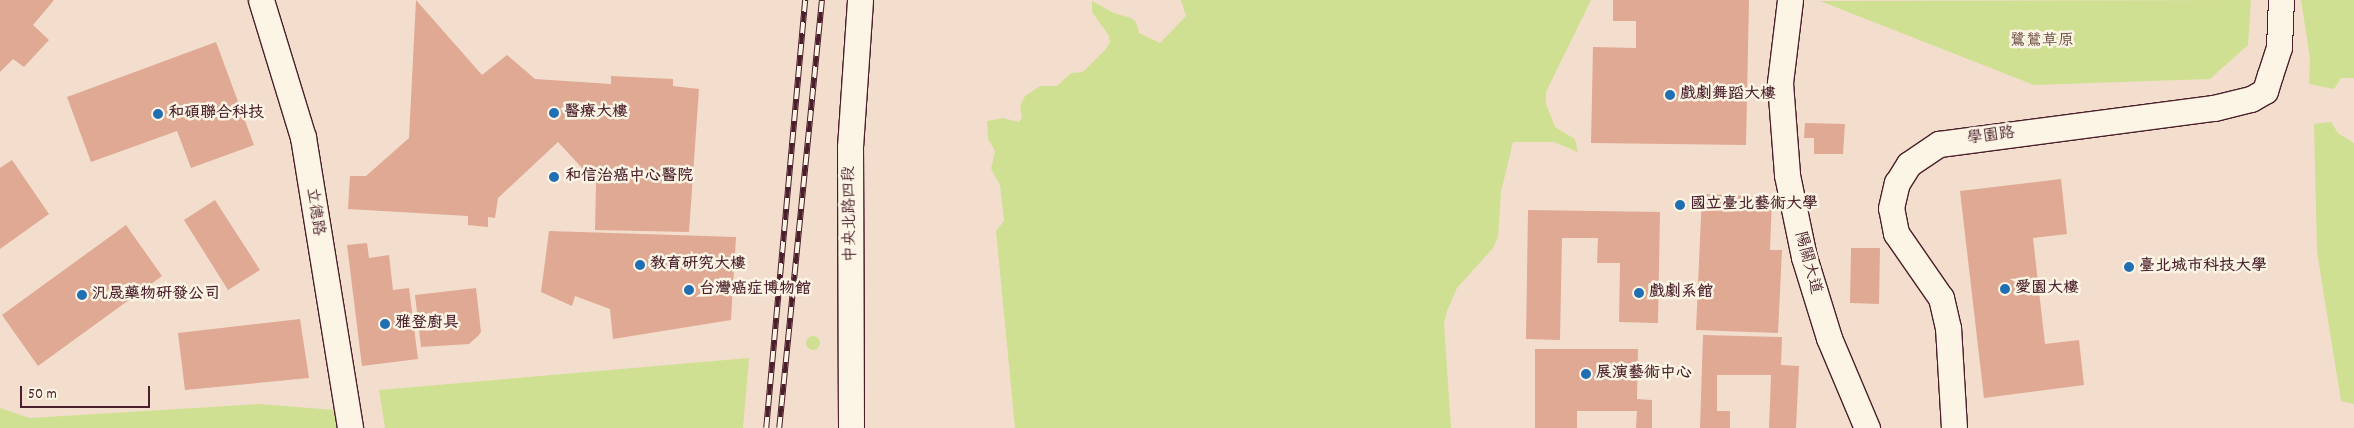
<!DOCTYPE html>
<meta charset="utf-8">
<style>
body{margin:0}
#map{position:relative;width:2354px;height:428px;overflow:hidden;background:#f3decd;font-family:Dekko,"LXGW WenKai TC",sans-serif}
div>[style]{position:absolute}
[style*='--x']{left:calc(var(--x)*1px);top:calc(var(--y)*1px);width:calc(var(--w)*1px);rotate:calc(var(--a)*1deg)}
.green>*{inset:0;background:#d0e093}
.round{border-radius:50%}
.building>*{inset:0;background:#dfa994}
.roads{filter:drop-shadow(1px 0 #4a1f2b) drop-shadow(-1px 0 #4a1f2b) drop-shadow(0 1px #4a1f2b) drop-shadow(0 -1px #4a1f2b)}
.minor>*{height:25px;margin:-12.5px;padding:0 12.5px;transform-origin:12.5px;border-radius:12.5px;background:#fcf5e5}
.rail>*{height:5.5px;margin-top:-2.75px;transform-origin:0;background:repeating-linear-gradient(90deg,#fcf5e5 0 11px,#4a1f2b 0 22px);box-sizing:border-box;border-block:1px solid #4a1f2b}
.dots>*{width:14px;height:14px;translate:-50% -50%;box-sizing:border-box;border:2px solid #fcf5e5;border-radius:50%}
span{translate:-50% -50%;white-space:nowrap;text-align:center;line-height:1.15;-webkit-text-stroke:5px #fcf5e5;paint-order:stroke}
.park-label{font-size:16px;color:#6c4f45}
.poi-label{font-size:16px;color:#4a1f2b;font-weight:700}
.left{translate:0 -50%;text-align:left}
.street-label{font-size:16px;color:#4a1f2b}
.scale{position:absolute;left:20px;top:386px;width:130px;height:22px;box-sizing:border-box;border:2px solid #4a1f2b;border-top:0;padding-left:6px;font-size:15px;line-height:18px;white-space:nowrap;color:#4a1f2b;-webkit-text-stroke:4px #fcf5e5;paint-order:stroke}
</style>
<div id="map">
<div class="green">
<i style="clip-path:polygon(1181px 0,1591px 0,1546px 92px,1546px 104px,1555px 127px,1575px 139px,1578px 152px,1554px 142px,1513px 142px,1501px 192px,1498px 237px,1493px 248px,1457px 288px,1447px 311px,1444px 323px,1451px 428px,1015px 428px,996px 231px,1004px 221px,1000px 185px,991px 169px,995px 151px,988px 139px,987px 121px,1003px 118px,1019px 122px,1022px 118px,1020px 106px,1025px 96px,1040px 86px,1057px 86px,1071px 73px,1083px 72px,1105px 50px,1110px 42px,1109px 36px,1092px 12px,1092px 1px,1114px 13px,1131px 18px,1136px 22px,1139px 33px,1160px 43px,1186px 16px)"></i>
<i style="clip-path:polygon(2251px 0,2248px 45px,2210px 79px,2034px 85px,1820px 1px)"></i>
<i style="clip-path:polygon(2301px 0,2354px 0,2354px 78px,2341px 78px,2334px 89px,2309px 84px,2310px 59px)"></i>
<i style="clip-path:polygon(2331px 122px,2338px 133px,2354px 143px,2354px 404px,2341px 401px,2317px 252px,2314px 124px)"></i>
<i class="round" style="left:806px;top:336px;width:14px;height:14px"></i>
<i style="clip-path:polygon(749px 358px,743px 428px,385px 428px,379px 390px)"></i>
<i style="clip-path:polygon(259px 404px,335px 410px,339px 428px,0 428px,0 408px,30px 418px)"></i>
</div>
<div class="building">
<i style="clip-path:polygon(0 0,54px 0,33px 25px,49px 40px,24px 67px,13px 59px,0 72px)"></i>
<i style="clip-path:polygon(416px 0,482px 75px,507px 55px,535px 79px,611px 84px,611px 76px,673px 79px,673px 86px,699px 89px,689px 232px,595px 230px,596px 183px,558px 142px,498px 198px,495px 218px,488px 217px,488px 227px,468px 225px,468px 216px,348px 209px,350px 176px,366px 176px,409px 138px)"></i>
<i style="clip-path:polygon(1613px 0,1749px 0,1746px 145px,1591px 143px,1593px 47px,1636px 48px,1636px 21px,1613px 21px)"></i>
<i style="clip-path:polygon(216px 42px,254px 145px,191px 168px,177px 131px,91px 162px,67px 97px)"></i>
<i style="clip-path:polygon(1805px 123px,1845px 124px,1843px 154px,1814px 154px,1814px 138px,1804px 138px)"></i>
<i style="clip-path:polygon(12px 160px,49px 214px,0 249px,0 168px)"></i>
<i style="clip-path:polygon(2061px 179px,2067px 234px,2033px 238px,2045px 344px,2079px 340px,2084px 385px,1984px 398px,1960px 191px)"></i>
<i style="clip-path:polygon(1702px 194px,1772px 197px,1770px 250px,1782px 250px,1778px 333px,1696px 330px)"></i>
<i style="clip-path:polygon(215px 200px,260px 270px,228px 290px,184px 220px)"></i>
<i style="clip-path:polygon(1528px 210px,1660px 212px,1658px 323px,1619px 322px,1620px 263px,1597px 263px,1598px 238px,1562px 238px,1560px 340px,1526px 339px)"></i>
<i style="clip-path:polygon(126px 225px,162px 276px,38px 366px,2px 315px)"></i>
<i style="clip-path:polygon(549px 231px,736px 237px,731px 320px,613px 339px,610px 309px,575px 296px,572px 306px,541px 292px)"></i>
<i style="clip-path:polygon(367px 243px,369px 258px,389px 255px,393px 290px,409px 288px,418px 359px,362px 366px,347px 245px)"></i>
<i style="clip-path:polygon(1851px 248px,1880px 248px,1879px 304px,1850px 303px)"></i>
<i style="clip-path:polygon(476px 288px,481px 332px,478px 336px,469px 344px,421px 347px,415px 295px)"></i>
<i style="clip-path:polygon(300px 319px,309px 378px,185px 390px,178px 333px)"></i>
<i style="clip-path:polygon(1703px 335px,1782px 337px,1781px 365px,1799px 366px,1796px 428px,1769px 428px,1771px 375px,1717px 375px,1717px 411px,1730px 411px,1730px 428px,1700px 428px)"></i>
<i style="clip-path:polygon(1535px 349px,1638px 349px,1637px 399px,1652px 400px,1652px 428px,1636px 428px,1637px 411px,1577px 411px,1577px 428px,1535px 428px)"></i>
</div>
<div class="roads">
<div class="minor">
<i style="--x:261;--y:0;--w:143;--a:73"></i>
<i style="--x:303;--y:137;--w:295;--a:80.8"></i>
<i style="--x:1790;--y:0;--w:84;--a:96.9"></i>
<i style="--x:1780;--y:83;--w:92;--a:85.6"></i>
<i style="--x:1787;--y:175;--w:84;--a:78.3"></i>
<i style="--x:1804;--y:257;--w:85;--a:72.8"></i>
<i style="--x:1829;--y:338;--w:98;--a:67.1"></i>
<i style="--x:851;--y:428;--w:281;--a:-90.2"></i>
<i style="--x:850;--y:147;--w:147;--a:-86.1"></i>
<i style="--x:1954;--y:428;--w:100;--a:-93.4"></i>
<i style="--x:1948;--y:328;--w:31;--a:-103"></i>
<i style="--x:1941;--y:298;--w:79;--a:-124.7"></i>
<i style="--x:1896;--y:233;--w:25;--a:-101"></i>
<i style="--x:1891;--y:208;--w:26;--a:-77"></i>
<i style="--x:1897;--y:183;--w:22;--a:-58"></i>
<i style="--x:1909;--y:164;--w:36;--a:-34"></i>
<i style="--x:1939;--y:144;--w:277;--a:-7.5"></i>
<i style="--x:2214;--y:108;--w:38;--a:-14"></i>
<i style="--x:2251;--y:99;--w:16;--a:-30"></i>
<i style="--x:2265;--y:91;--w:17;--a:-73"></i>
<i style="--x:2270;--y:75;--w:29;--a:-72"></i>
<i style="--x:2279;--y:47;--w:47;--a:-87.6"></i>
</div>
</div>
<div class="rail">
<i style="--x:766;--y:428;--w:430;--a:-84.8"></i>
<i style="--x:779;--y:428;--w:430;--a:-84.3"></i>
</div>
<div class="dots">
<i style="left:1670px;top:95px;background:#1f6fb2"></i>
<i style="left:554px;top:113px;background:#1f6fb2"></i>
<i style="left:158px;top:114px;background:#1f6fb2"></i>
<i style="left:554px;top:177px;background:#1f6fb2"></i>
<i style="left:1680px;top:205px;background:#1f6fb2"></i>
<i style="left:640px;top:265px;background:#1f6fb2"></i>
<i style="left:2129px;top:267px;background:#1f6fb2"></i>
<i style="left:2005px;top:289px;background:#1f6fb2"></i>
<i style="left:689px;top:290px;background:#1f6fb2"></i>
<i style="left:1639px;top:293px;background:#1f6fb2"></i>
<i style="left:82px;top:295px;background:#1f6fb2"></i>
<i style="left:385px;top:324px;background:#1f6fb2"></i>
<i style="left:1586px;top:374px;background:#1f6fb2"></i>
</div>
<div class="park-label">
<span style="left:2042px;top:42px">鷺鷥草原</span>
</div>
<div class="poi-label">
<span class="left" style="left:1680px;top:95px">戲劇舞蹈大樓</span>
<span class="left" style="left:564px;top:113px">醫療大樓</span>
<span class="left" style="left:168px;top:114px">和碩聯合科技</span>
<span class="left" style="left:565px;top:177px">和信治癌中心醫院</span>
<span class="left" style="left:1690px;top:205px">國立臺北藝術大學</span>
<span class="left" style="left:650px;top:265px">教育研究大樓</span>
<span class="left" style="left:2139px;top:267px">臺北城市科技大學</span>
<span class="left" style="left:2015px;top:289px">愛園大樓</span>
<span class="left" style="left:699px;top:290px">台灣癌症博物館</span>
<span class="left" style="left:1649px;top:293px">戲劇系館</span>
<span class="left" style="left:92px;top:295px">汎晟藥物研發公司</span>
<span class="left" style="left:395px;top:324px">雅登廚具</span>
<span class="left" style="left:1596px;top:374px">展演藝術中心</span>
</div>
<div class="street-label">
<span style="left:1991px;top:137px;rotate:-8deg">學園路</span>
<span style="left:314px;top:212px;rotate:81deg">立德路</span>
<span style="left:851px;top:214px;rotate:-91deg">中央北路四段</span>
<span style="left:1807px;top:263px;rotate:75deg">陽關大道</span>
</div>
<div class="scale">50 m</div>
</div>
